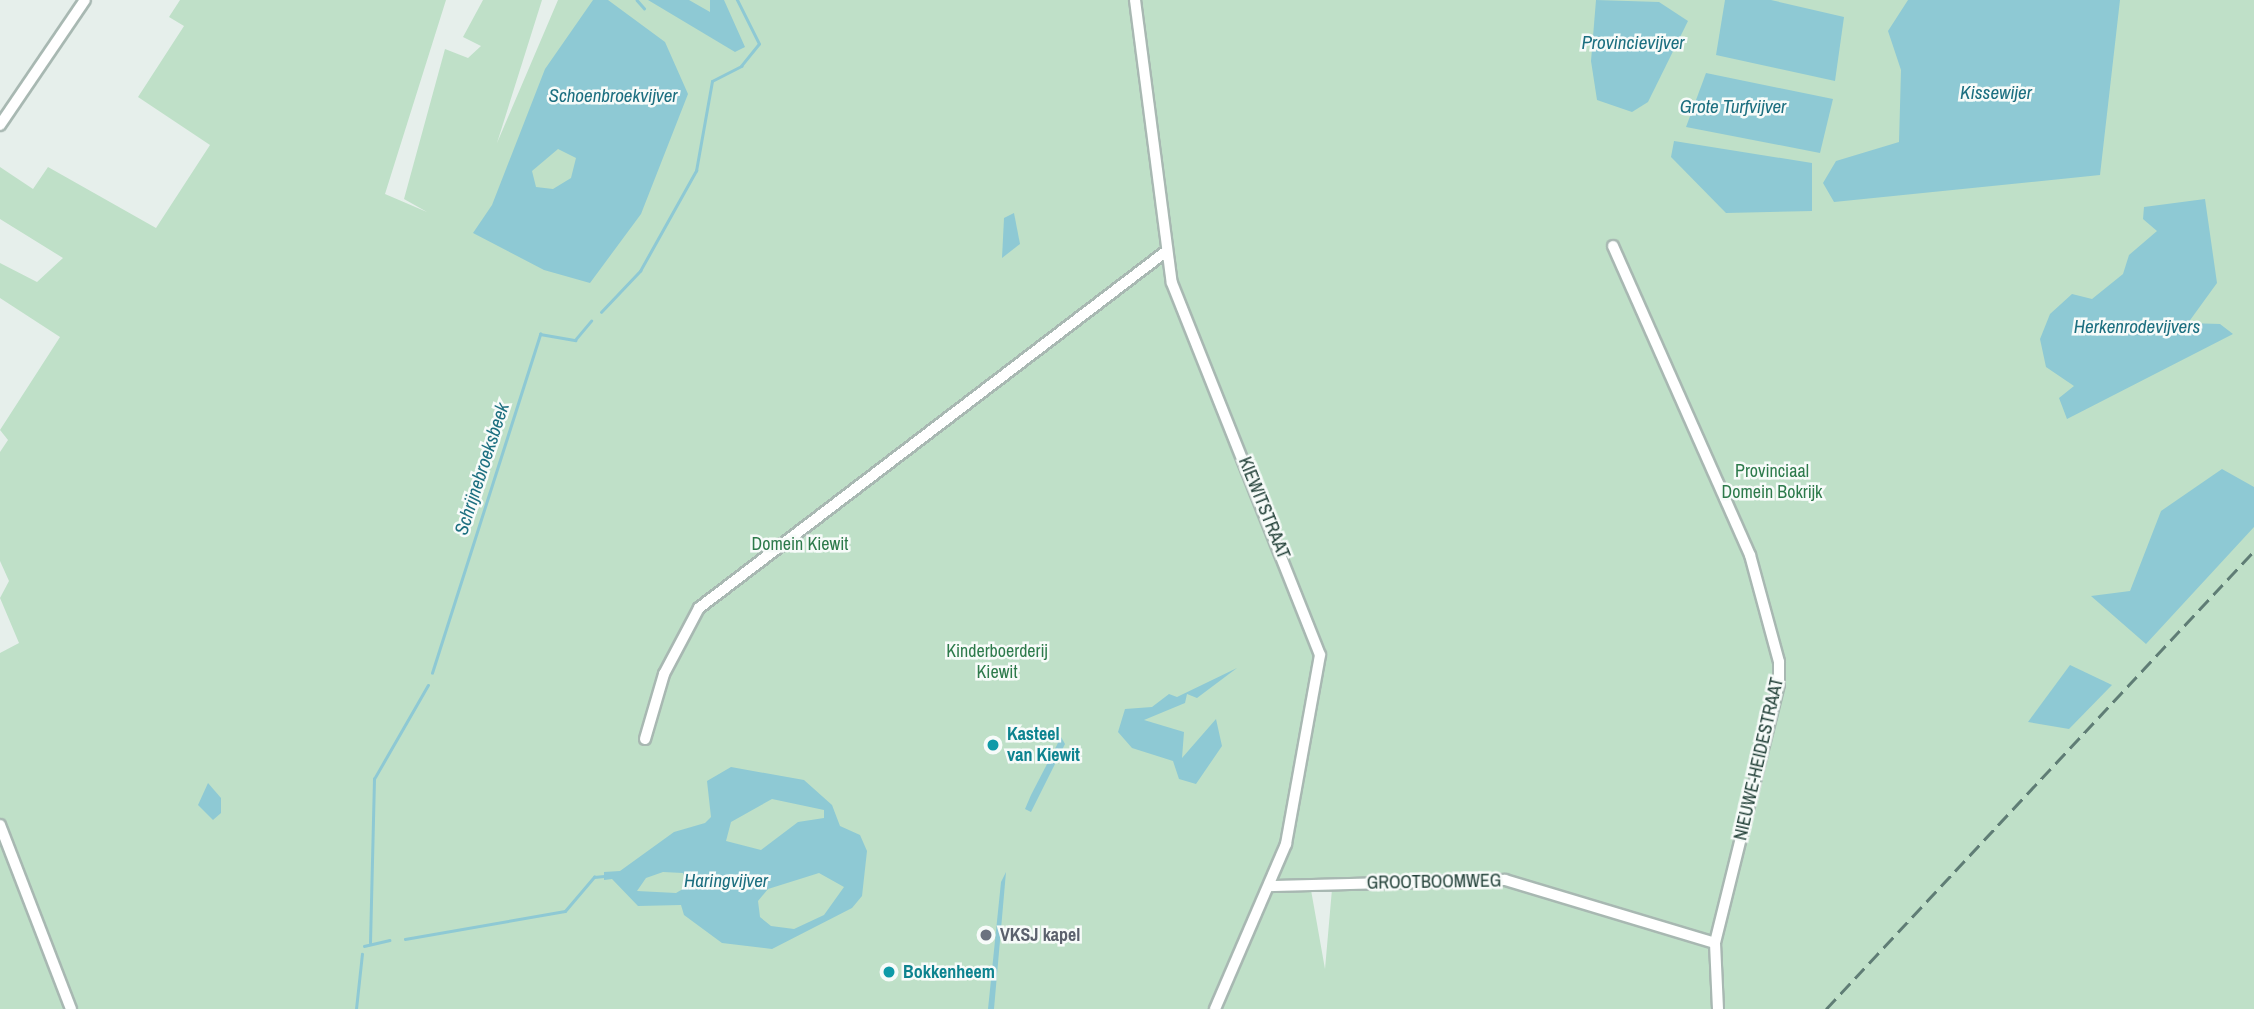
<!DOCTYPE html>
<style>
body{margin:0}
#map{position:relative;width:2254px;height:1009px;overflow:hidden;background:#e6efeb;font-family:"Archivo Narrow",sans-serif}
div>[style]{position:absolute}
[style*='--x']{left:calc(var(--x)*1px);top:calc(var(--y)*1px);width:calc(var(--w)*1px);rotate:calc(var(--a)*1deg)}
.green>*{inset:0;background:#bfe0c8}
.water>*{inset:0;background:#8ec9d4}
.stream>*{height:2.5px;margin:-1.25px;padding:0 1.25px;transform-origin:1.25px;border-radius:1.25px;background:#8ec9d4}
.roads{filter:drop-shadow(2px 0 #a8b8b2) drop-shadow(-2px 0 #a8b8b2) drop-shadow(0 2px #a8b8b2) drop-shadow(0 -2px #a8b8b2)}
.minor>*{height:10px;margin:-5px;padding:0 5px;transform-origin:5px;border-radius:5px;background:#fff}
.rail>*{height:2.5px;margin-top:-1.25px;transform-origin:0;background:repeating-linear-gradient(90deg,#5f7d75 0 14px,transparent 0 21px)}
.dots>*{width:19px;height:19px;translate:-50% -50%;box-sizing:border-box;border:4px solid #f7fbf9;border-radius:50%}
span{translate:-50% -50%;white-space:nowrap;text-align:center;line-height:1.15;-webkit-text-stroke:5px #f7fbf9;paint-order:stroke}
.park-label{font-size:18px;color:#2d7a4b}
.street-label{font-size:18px;color:#24423a}
.culture-label{font-size:18px;color:#0d838f;font-weight:700}
.left{translate:0 -50%;text-align:left}
.worship-label{font-size:18px;color:#5b616d;font-weight:700}
.water-label{font-size:19px;color:#1c6f80;font-style:italic}
</style>
<div id="map">
<div class="green">
<i style="clip-path:polygon(evenodd,180px 0,446px 0,385px 194px,427px 212px,404px 199px,445px 49px,468px 58px,481px 46px,463px 37px,483px 0,542px 0,497px 143px,558px 0,2254px 0,2254px 1009px,0 1009px,0 653px,19px 643px,0 598px,9px 581px,0 561px,0 452px,8px 440px,0 430px,60px 337px,0 298px,0 263px,37px 282px,63px 258px,0 219px,0 167px,33px 189px,48px 167px,156px 228px,210px 145px,138px 97px,184px 26px,169px 17px,180px 0,1332px 889px,1325px 969px,1311px 890px,1332px 889px)"></i>
</div>
<div class="water">
<i style="clip-path:polygon(evenodd,593px 0,608px 0,665px 42px,688px 94px,641px 214px,590px 283px,544px 270px,473px 233px,492px 205px,545px 69px,593px 0,558px 149px,576px 158px,571px 178px,553px 189px,536px 187px,532px 171px,558px 149px)"></i>
<i style="clip-path:polygon(648px 0,689px 0,710px 12px,710px 0,724px 0,745px 47px,735px 52px)"></i>
<i style="clip-path:polygon(1596px 0,1659px 2px,1688px 21px,1648px 102px,1632px 112px,1597px 100px,1591px 61px)"></i>
<i style="clip-path:polygon(1725px 0,1771px 0,1844px 17px,1835px 81px,1716px 55px)"></i>
<i style="clip-path:polygon(1908px 0,2120px 0,2100px 175px,1834px 202px,1823px 183px,1836px 161px,1899px 142px,1901px 70px,1888px 31px)"></i>
<i style="clip-path:polygon(1706px 73px,1833px 99px,1820px 153px,1686px 127px)"></i>
<i style="clip-path:polygon(1674px 141px,1812px 163px,1812px 211px,1726px 213px,1671px 157px)"></i>
<i style="clip-path:polygon(2205px 199px,2217px 283px,2188px 323px,2220px 324px,2233px 334px,2067px 419px,2059px 398px,2074px 386px,2046px 367px,2040px 339px,2050px 314px,2072px 294px,2092px 299px,2123px 274px,2129px 255px,2157px 231px,2143px 219px,2144px 207px)"></i>
<i style="clip-path:polygon(1014px 213px,1020px 244px,1002px 258px,1004px 218px)"></i>
<i style="clip-path:polygon(2222px 469px,2254px 487px,2254px 527px,2146px 644px,2091px 596px,2130px 591px,2161px 511px)"></i>
<i style="clip-path:polygon(2070px 665px,2112px 685px,2069px 729px,2028px 722px)"></i>
<i style="clip-path:polygon(1237px 668px,1197px 698px,1187px 694px,1185px 703px,1144px 720px,1184px 732px,1182px 758px,1216px 719px,1222px 746px,1196px 784px,1179px 779px,1173px 761px,1132px 748px,1118px 732px,1125px 709px,1152px 707px,1169px 694px,1177px 697px)"></i>
<i style="clip-path:polygon(1061px 737px,1065px 744px,1031px 812px,1025px 809px,1031px 795px)"></i>
<i style="clip-path:polygon(evenodd,731px 767px,804px 780px,832px 805px,840px 826px,860px 835px,867px 851px,862px 896px,852px 908px,772px 949px,722px 943px,684px 915px,681px 905px,638px 906px,612px 879px,604px 880px,604px 872px,620px 871px,674px 832px,705px 823px,711px 817px,707px 781px,731px 767px,772px 799px,824px 810px,824px 818px,798px 822px,761px 850px,726px 841px,731px 822px,772px 799px,731px 767px,663px 872px,683px 873px,688px 886px,676px 893px,637px 891px,646px 878px,663px 872px,731px 767px,819px 873px,844px 887px,824px 915px,794px 929px,771px 926px,760px 917px,758px 901px,768px 889px,819px 873px)"></i>
<i style="clip-path:polygon(208px 783px,221px 798px,221px 813px,213px 820px,198px 805px)"></i>
<i style="clip-path:polygon(1006px 872px,994px 1009px,988px 1009px,1001px 882px)"></i>
</div>
<div class="stream">
<i style="--x:637;--y:0;--w:11;--a:49"></i>
<i style="--x:601;--y:312;--w:57;--a:-46.4"></i>
<i style="--x:640;--y:271;--w:115;--a:-60.8"></i>
<i style="--x:696;--y:171;--w:91;--a:-79.9"></i>
<i style="--x:712;--y:81;--w:33;--a:-27"></i>
<i style="--x:741;--y:66;--w:28;--a:-51"></i>
<i style="--x:759;--y:44;--w:49;--a:-116.6"></i>
<i style="--x:432;--y:673;--w:356;--a:-72.3"></i>
<i style="--x:540;--y:334;--w:36;--a:10"></i>
<i style="--x:575;--y:340;--w:25;--a:-50"></i>
<i style="--x:405;--y:939;--w:162;--a:-9.9"></i>
<i style="--x:565;--y:911;--w:45;--a:-49.5"></i>
<i style="--x:594;--y:877;--w:10;--a:-6"></i>
<i style="--x:370;--y:943;--w:164;--a:-88.6"></i>
<i style="--x:374;--y:779;--w:108;--a:-60.1"></i>
<i style="--x:364;--y:946;--w:26;--a:-13"></i>
<i style="--x:356;--y:1009;--w:55;--a:-83.8"></i>
</div>
<div class="roads">
<div class="minor">
<i style="--x:1135;--y:0;--w:285;--a:82.6"></i>
<i style="--x:1172;--y:283;--w:400;--a:68.3"></i>
<i style="--x:1320;--y:655;--w:192;--a:100.2"></i>
<i style="--x:1286;--y:844;--w:180;--a:113.3"></i>
<i style="--x:0;--y:125;--w:151;--a:-55.8"></i>
<i style="--x:1613;--y:246;--w:338;--a:66.1"></i>
<i style="--x:1750;--y:555;--w:111;--a:74.8"></i>
<i style="--x:1779;--y:662;--w:22;--a:90"></i>
<i style="--x:1779;--y:684;--w:267;--a:103.9"></i>
<i style="--x:1715;--y:943;--w:66;--a:87.4"></i>
<i style="--x:645;--y:739;--w:68;--a:-73.7"></i>
<i style="--x:664;--y:674;--w:75;--a:-62.1"></i>
<i style="--x:699;--y:608;--w:585;--a:-37.36"></i>
<i style="--x:0;--y:825;--w:197;--a:68.9"></i>
<i style="--x:1270;--y:886;--w:235;--a:-1.5"></i>
<i style="--x:1505;--y:880;--w:219;--a:16.7"></i>
</div>
</div>
<div class="rail">
<i style="--x:1826;--y:1009;--w:627;--a:-46.94"></i>
</div>
<div class="dots">
<i style="left:993px;top:745px;background:#0f9aa8"></i>
<i style="left:986px;top:935px;background:#6b7280"></i>
<i style="left:889px;top:972px;background:#0f9aa8"></i>
</div>
<div class="park-label">
<span style="left:1772px;top:482px">Provinciaal<br>Domein Bokrijk</span>
<span style="left:800px;top:544px">Domein Kiewit</span>
<span style="left:997px;top:662px">Kinderboerderij<br>Kiewit</span>
</div>
<div class="street-label">
<span style="left:1264px;top:508px;rotate:68deg">KIEWITSTRAAT</span>
<span style="left:1759px;top:759px;rotate:-77deg">NIEUWE-HEIDESTRAAT</span>
<span style="left:1434px;top:882px;rotate:-1deg">GROOTBOOMWEG</span>
</div>
<div class="culture-label">
<span class="left" style="left:1007px;top:745px">Kasteel<br>van Kiewit</span>
<span class="left" style="left:903px;top:972px">Bokkenheem</span>
</div>
<div class="worship-label">
<span class="left" style="left:1000px;top:935px">VKSJ kapel</span>
</div>
<div class="water-label">
<span style="left:1633px;top:43px">Provincievijver</span>
<span style="left:1996px;top:93px">Kissewijer</span>
<span style="left:613px;top:96px">Schoenbroekvijver</span>
<span style="left:1733px;top:107px">Grote Turfvijver</span>
<span style="left:2137px;top:327px">Herkenrodevijvers</span>
<span style="left:482px;top:469px;rotate:-72deg">Schrijnebroeksbeek</span>
<span style="left:726px;top:881px">Haringvijver</span>
</div>
</div>
